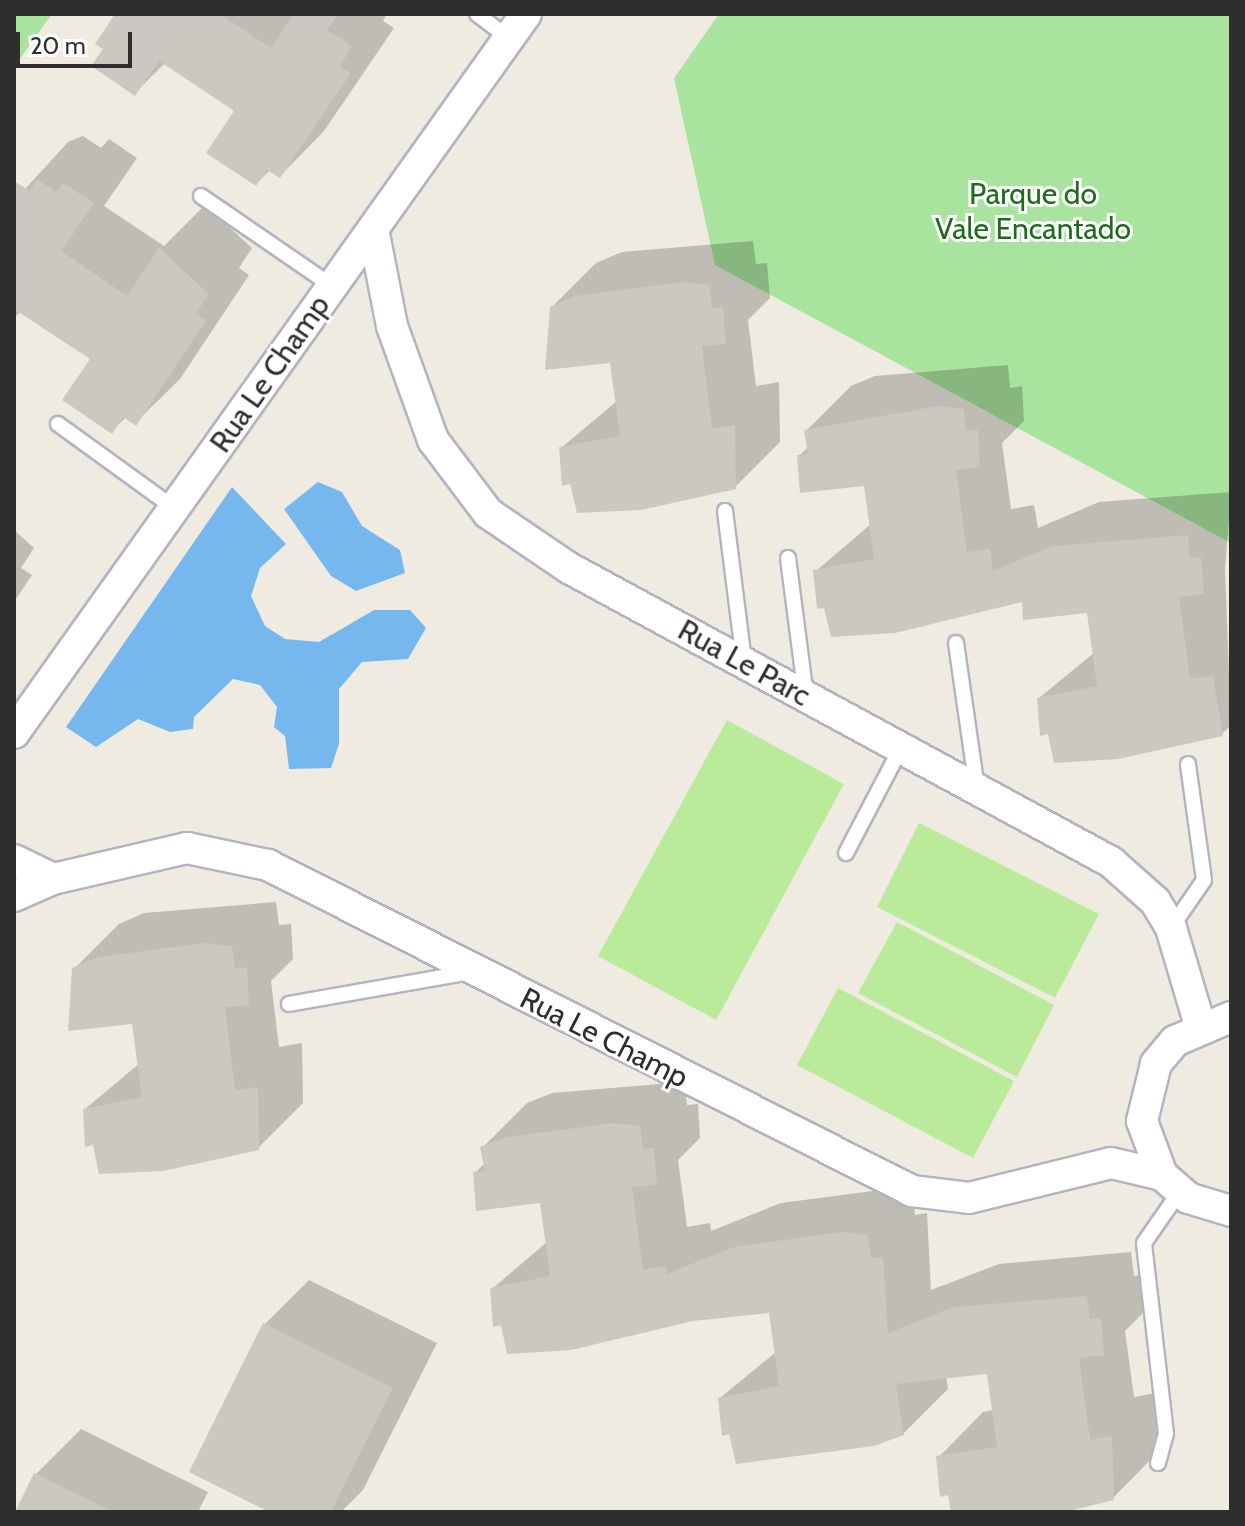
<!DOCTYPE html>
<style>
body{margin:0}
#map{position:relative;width:1245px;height:1526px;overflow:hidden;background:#efebe1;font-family:Cabin,sans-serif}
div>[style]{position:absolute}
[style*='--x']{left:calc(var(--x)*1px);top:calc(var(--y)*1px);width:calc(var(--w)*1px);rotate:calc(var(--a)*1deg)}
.green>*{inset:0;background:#a9e49e}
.pitch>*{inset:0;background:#baeb9a}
.water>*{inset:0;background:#76b8ee}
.shadow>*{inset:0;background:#0003}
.building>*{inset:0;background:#cac8c0}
.roads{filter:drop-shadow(2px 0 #b4b4c0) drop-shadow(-2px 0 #b4b4c0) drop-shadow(0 2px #b4b4c0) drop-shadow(0 -2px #b4b4c0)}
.service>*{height:14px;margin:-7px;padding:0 7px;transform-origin:7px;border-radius:7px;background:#fff}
.minor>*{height:30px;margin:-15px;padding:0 15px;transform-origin:15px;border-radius:15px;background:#fff}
span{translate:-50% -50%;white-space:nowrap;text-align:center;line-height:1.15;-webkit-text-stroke:6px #fff;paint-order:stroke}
.park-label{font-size:30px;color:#1d6c1c}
.street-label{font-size:30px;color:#2e2e2e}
.frame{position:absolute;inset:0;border:16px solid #2e2e2e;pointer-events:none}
.scale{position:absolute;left:16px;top:32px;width:116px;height:36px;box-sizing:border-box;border:4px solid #2e2e2e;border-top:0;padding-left:10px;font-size:24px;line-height:28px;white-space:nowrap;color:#2e2e2e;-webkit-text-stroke:6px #fff;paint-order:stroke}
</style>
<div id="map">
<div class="green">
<i style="clip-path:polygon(14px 14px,52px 14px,14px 67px)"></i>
<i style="clip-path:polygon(719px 14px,1231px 14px,1231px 543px,715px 265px,674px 78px)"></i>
</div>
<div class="pitch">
<i style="clip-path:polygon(727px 720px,844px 784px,716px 1020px,598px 956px)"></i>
<i style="clip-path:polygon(919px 823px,1099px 914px,1055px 998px,877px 907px)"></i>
<i style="clip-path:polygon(897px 922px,1054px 1005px,1017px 1077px,858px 993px)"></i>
<i style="clip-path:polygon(838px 988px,1014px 1081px,973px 1158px,797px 1065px)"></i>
</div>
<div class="water">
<i style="clip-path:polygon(318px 482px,342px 492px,362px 526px,400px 550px,405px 573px,356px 591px,331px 576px,284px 509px)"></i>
<i style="clip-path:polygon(232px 487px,286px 544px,260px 568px,251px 596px,265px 626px,285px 639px,319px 642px,374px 610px,410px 610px,426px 628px,408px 659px,362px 662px,339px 689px,339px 744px,331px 768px,289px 769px,285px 736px,274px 727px,277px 707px,260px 685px,233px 679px,194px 717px,193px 729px,170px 732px,138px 719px,96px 747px,66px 727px)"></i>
</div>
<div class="shadow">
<i style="clip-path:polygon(117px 14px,387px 14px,383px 21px,394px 28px,324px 131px,280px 176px,270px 170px,256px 184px,236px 111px,165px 63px,135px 93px,105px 49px)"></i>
<i style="clip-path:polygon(83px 136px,101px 148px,109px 139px,137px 158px,104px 206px,164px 246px,205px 205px,252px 248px,239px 268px,249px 275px,180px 379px,135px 423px,126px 417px,112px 431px,93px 359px,21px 311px,14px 318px,14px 201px,68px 142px)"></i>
<i style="clip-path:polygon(753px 241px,756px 264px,767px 263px,770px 298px,748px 320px,756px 386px,779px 382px,780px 442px,735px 487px,561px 448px,617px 401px,611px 361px,551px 308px,596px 263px,622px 252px)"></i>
<i style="clip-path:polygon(1008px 365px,1010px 388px,1022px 386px,1024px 421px,1002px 443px,1011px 509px,1034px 505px,1038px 528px,1099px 502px,1231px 492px,1225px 570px,1231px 725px,1222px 734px,1039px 698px,1095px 652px,1089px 610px,816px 571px,871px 524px,866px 484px,799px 456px,809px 446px,806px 431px,851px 386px,875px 376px)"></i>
<i style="clip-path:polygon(14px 530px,34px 548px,21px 568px,32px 575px,14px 602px)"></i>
<i style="clip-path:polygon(276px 902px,279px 925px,291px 924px,293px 959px,271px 981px,279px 1047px,302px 1043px,303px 1103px,258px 1148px,85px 1109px,140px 1063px,134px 1022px,74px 969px,119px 924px,144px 913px)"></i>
<i style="clip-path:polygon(684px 1082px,687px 1105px,698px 1104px,700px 1138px,678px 1160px,687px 1227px,710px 1223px,711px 1231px,781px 1203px,888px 1189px,912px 1191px,915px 1215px,927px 1213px,931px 1290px,999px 1264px,1131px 1252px,1134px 1276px,1145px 1274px,1147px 1309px,1125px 1331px,1134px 1397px,1156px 1393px,1157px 1453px,1113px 1498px,1049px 1512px,953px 1512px,939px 1457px,983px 1412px,994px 1410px,989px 1372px,946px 1376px,948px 1389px,903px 1434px,720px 1398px,776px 1352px,770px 1311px,492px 1289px,547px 1242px,542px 1201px,475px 1173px,485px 1163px,482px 1148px,527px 1103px,552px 1093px)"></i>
<i style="clip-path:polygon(309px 1280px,437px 1343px,363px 1490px,341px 1512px,274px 1512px,265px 1324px)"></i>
<i style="clip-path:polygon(81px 1429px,208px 1492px,198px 1512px,17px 1512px,36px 1474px)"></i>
</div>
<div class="building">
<i style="clip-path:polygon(115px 14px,220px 14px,271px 48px,294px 14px,338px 14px,327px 30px,352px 46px,340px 66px,351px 73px,280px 178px,267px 170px,256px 186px,206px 153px,234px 111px,159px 61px,135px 96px,91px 66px,103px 49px,95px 44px)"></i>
<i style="clip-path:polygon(37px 179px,56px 192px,63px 183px,94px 203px,61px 251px,127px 296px,159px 248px,209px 294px,196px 313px,206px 320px,136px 426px,123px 417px,112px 434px,62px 400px,90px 359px,14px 309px,14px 181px,30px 191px)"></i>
<i style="clip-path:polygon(683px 282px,709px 285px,712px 308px,723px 307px,726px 344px,702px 346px,712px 429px,735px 425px,736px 489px,641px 510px,577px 513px,570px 484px,562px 486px,559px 447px,620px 436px,610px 363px,545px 370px,550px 307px,575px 296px)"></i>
<i style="clip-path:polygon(938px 406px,964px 409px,966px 431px,978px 430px,980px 467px,956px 470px,967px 552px,990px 549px,993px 571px,1053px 546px,1188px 535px,1190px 558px,1201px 557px,1204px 594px,1179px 597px,1190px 679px,1213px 676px,1223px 736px,1118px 759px,1054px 763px,1048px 734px,1040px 736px,1037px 698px,1097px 686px,1087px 613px,1023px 620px,1022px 602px,895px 633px,831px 637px,824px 608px,817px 609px,813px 570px,874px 559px,864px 486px,800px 493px,797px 455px,808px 454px,804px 430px)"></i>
<i style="clip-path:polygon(206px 943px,232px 946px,235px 969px,247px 967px,249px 1005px,225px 1007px,235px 1090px,258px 1087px,259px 1150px,163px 1171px,99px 1174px,93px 1145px,85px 1147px,83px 1109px,142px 1097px,132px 1024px,68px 1031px,72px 968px,98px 957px)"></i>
<i style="clip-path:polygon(614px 1123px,640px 1126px,643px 1149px,654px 1148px,657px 1185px,632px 1187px,643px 1270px,666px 1266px,667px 1274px,734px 1247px,842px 1232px,868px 1235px,871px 1258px,883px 1257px,888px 1333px,953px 1307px,1087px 1296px,1090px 1319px,1101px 1318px,1104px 1355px,1079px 1358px,1090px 1440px,1112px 1436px,1114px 1500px,1065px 1512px,951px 1512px,948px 1495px,940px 1497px,936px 1456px,997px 1447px,987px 1374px,896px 1384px,904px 1435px,874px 1446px,736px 1464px,729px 1434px,722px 1436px,718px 1398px,779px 1386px,769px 1313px,693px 1321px,571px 1350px,507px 1354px,501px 1325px,493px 1327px,490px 1288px,550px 1276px,540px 1203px,476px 1211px,473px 1172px,485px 1171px,480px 1147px,506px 1137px)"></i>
<i style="clip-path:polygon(263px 1323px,393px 1388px,331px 1512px,269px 1512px,189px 1472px)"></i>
<i style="clip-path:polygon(34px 1473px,114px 1512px,15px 1512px)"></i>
</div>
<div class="roads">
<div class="service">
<i style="--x:477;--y:14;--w:40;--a:37"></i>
<i style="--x:201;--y:196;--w:159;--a:34.5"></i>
<i style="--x:58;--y:424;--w:143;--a:35.9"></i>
<i style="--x:725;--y:511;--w:151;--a:82.8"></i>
<i style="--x:788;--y:558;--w:140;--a:82.6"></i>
<i style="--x:956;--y:643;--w:148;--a:81.8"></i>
<i style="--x:846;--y:853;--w:119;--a:-62.4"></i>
<i style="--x:1171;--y:928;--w:58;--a:-55.5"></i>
<i style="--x:1204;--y:880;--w:117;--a:-97.9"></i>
<i style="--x:289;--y:1004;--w:184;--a:-10"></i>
<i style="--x:1158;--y:1463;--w:30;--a:-75"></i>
<i style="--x:1166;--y:1434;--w:192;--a:-96.6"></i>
<i style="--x:1144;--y:1243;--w:63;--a:-55.3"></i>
</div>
<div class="minor">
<i style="--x:373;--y:229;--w:99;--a:78.9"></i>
<i style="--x:392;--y:326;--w:121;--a:70.2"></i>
<i style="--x:433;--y:440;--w:91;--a:53"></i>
<i style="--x:488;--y:513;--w:98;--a:34.2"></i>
<i style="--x:569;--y:568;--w:617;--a:28.48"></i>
<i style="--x:1111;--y:862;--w:59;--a:41.6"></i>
<i style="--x:1155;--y:901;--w:31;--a:59"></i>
<i style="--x:1171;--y:928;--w:101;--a:73.4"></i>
<i style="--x:14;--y:733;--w:883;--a:-54.55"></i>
<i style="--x:14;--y:860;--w:43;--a:26"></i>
<i style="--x:53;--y:879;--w:138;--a:-13"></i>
<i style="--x:187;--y:848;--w:83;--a:11.9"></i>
<i style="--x:268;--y:865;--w:722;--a:26.85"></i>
<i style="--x:912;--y:1191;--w:57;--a:7"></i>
<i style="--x:969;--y:1198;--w:146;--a:-13.8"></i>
<i style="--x:1111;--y:1163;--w:52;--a:13.2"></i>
<i style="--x:14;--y:896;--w:43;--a:-23.6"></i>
<i style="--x:1231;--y:1017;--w:61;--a:156.8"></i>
<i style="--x:1175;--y:1041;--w:30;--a:130"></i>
<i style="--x:1156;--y:1064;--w:59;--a:103.8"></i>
<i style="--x:1142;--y:1121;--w:58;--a:69.7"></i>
<i style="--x:1162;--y:1175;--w:35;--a:41"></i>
<i style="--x:1188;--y:1198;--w:45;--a:16.8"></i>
</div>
</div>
<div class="park-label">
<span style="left:1033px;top:211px">Parque do<br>Vale Encantado</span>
</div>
<div class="street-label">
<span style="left:270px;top:374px;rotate:-55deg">Rua Le Champ</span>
<span style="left:744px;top:663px;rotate:29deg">Rua Le Parc</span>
<span style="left:604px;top:1038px;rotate:27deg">Rua Le Champ</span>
</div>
<div class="frame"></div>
<div class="scale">20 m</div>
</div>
